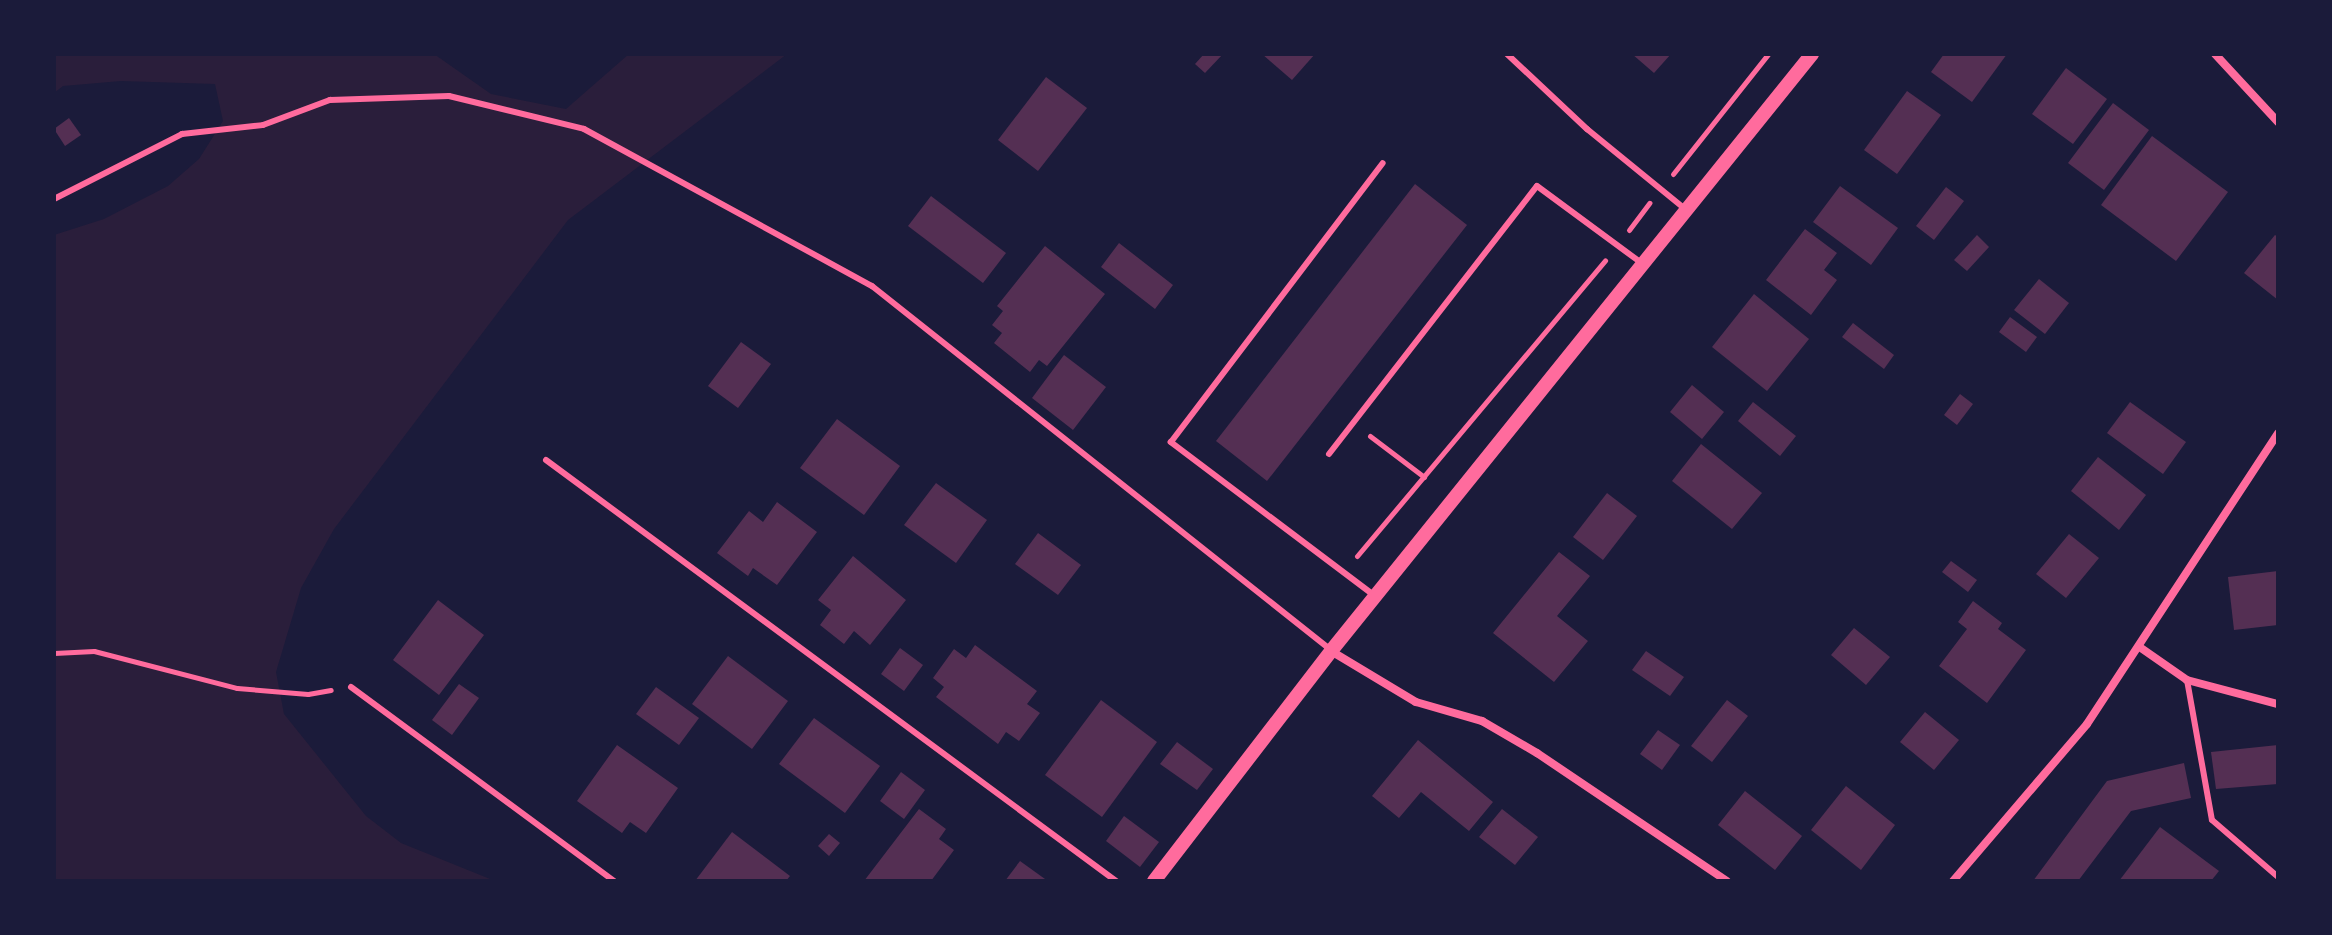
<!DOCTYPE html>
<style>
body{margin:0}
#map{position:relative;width:2332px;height:935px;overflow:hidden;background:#1b1b3a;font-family:Raleway,sans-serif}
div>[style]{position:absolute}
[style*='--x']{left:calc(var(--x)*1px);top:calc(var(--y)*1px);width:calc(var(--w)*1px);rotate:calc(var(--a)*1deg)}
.green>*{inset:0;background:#2a1e3b}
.building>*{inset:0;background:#542f53}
.path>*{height:5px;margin:-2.5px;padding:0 2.5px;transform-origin:2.5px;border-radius:2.5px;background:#ff6b9d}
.service>*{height:6px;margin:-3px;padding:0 3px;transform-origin:3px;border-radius:3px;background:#ff6b9d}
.minor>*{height:8px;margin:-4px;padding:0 4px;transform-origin:4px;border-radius:4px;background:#ff6b9d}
.tertiary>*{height:14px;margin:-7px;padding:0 7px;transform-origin:7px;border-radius:7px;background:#ff6b9d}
span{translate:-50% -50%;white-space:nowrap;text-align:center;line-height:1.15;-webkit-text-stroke:8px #1b1b3a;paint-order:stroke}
.frame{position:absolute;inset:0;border:56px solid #1b1b3a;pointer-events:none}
</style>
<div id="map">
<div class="green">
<i style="clip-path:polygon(54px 54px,434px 54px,491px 94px,566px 109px,629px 54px,787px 54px,568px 220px,334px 529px,301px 588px,276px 672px,284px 714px,366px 816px,401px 843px,495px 881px,54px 881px,54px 235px,104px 219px,168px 186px,199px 159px,223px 121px,215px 84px,121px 81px,63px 86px,54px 93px)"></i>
</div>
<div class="building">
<i style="clip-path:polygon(1204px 54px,1223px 54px,1205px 73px,1195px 64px)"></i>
<i style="clip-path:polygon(1262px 54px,1315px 54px,1292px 80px)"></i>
<i style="clip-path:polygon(1632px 54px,1671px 54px,1654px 73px)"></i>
<i style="clip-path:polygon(1944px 54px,2007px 54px,1972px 102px,1931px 72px)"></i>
<i style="clip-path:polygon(2066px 68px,2107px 99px,2073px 144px,2032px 114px)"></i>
<i style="clip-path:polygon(1046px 77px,1087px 108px,1038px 171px,998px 140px)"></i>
<i style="clip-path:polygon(1907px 91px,1941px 115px,1897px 174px,1864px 150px)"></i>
<i style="clip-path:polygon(2113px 103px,2149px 130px,2104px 190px,2068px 163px)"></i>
<i style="clip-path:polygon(69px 118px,81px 135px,65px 146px,54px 129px)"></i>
<i style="clip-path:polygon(2152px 136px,2228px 192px,2176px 261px,2101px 205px)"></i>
<i style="clip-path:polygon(1415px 184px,1467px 225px,1267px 481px,1216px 441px)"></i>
<i style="clip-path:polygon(1840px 186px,1898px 228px,1871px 265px,1813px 222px)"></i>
<i style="clip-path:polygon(1946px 187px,1964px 201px,1934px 240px,1916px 226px)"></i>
<i style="clip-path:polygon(931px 196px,1006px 253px,983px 283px,908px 226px)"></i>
<i style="clip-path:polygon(1805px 229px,1837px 253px,1824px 270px,1837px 280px,1811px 315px,1766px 280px)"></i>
<i style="clip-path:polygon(1977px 235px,1989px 247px,1967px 271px,1954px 260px)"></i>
<i style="clip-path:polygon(2275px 235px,2278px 237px,2278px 300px,2244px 273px)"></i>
<i style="clip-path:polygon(1119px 243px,1173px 285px,1155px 309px,1101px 267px)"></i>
<i style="clip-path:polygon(1045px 246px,1105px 294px,1047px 366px,1039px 360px,1030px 372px,994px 343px,1002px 333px,992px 325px,1003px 311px,997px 306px)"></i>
<i style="clip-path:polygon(2039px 279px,2069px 303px,2045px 334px,2014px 310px)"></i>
<i style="clip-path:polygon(1754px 294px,1809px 339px,1767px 391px,1712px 347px)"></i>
<i style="clip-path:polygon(2010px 317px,2037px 337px,2026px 352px,1999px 332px)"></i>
<i style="clip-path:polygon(1853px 323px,1894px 355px,1884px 369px,1842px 337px)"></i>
<i style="clip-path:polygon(741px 342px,771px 364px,738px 408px,708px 386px)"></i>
<i style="clip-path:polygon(1064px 355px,1106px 387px,1073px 430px,1032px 398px)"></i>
<i style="clip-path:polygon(1692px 385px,1724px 412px,1702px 439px,1670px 412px)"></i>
<i style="clip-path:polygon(1960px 394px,1973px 404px,1957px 425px,1944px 415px)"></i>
<i style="clip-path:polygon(1753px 402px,1796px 436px,1780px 456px,1738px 421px)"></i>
<i style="clip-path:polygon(2130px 402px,2186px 442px,2163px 474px,2107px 433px)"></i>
<i style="clip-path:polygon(837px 419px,900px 466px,864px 515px,800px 468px)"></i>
<i style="clip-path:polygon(1701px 444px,1762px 493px,1732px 529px,1672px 481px)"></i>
<i style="clip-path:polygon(2098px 457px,2146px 495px,2119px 530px,2071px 491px)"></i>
<i style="clip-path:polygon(936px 483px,987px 520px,956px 563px,904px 525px)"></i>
<i style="clip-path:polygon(1607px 493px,1637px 516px,1603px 560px,1573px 537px)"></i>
<i style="clip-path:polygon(777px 502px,817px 532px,777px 585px,753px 568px,748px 576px,717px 553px,749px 511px,763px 522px)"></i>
<i style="clip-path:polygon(1038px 533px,1081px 565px,1058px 595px,1015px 564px)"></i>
<i style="clip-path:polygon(2069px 534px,2099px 558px,2066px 598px,2036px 574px)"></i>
<i style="clip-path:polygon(1559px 552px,1590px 576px,1557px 616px,1588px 641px,1554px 682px,1493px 633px)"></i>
<i style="clip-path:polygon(853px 556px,906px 600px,870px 645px,854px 631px,844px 644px,820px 625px,831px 610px,818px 600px)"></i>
<i style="clip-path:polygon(1951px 561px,1977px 580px,1968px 592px,1942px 572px)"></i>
<i style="clip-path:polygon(2278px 571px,2278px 625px,2234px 630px,2228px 577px)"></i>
<i style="clip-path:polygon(438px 600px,484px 635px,439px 695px,393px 660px)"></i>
<i style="clip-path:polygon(1973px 601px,2002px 623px,1998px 629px,2026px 650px,1987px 703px,1939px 666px,1967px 629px,1958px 622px)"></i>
<i style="clip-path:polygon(1854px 628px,1890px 657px,1866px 685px,1831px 655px)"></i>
<i style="clip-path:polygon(975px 645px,1037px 691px,1027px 704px,1040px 713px,1019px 741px,1006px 732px,998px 744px,936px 697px,944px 687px,933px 678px,954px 649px,966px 658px)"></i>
<i style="clip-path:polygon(900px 648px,923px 665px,904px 691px,881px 674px)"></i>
<i style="clip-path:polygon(1646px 651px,1684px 677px,1670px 696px,1632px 670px)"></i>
<i style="clip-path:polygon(728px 656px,788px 701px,752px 749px,692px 704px)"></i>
<i style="clip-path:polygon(459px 684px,479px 698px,452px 735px,432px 720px)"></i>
<i style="clip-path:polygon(656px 687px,699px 718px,679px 745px,636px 714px)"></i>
<i style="clip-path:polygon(1101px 700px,1157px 742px,1102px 817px,1045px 775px)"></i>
<i style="clip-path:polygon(1727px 700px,1748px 716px,1712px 762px,1691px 746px)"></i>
<i style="clip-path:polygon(1925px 712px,1959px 740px,1934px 770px,1900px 742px)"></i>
<i style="clip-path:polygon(814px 718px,880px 766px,845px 813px,779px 764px)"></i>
<i style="clip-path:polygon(1658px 730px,1680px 745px,1662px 770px,1640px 754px)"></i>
<i style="clip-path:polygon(1418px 740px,1493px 802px,1469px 831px,1421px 792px,1399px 818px,1372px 796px)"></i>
<i style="clip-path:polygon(1177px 742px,1213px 769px,1197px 790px,1160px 764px)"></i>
<i style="clip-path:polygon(617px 745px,678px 788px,646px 833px,630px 822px,622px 833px,577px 801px)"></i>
<i style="clip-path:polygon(2278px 745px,2278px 784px,2216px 789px,2211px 752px)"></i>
<i style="clip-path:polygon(2184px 763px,2191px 798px,2131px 811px,2078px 881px,2033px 881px,2107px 781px)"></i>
<i style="clip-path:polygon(901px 772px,925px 790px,904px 819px,880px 801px)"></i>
<i style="clip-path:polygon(1846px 786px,1895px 825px,1861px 870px,1811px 830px)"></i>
<i style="clip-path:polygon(1745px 791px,1802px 836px,1775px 870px,1718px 825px)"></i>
<i style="clip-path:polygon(919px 809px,946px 829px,939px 839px,954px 850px,931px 881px,864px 881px)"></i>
<i style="clip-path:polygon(1502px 809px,1538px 837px,1515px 865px,1479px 837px)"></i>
<i style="clip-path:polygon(1124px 816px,1159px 842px,1140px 867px,1106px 841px)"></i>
<i style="clip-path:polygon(2160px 827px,2219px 871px,2211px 881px,2119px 881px)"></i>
<i style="clip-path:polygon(732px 832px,790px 876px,786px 881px,695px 881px)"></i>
<i style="clip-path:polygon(829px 834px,840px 843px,829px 856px,818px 846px)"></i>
<i style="clip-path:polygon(1020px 861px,1045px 879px,1044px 881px,1005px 881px)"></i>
</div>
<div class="path">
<i style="--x:1673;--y:174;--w:153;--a:-51.6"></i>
<i style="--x:1629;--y:230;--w:34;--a:-53"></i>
<i style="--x:1370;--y:436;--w:68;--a:37.2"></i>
<i style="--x:1357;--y:556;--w:386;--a:-50"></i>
<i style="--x:54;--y:653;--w:40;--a:-2.9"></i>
<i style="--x:94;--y:651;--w:148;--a:14.5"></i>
<i style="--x:237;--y:688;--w:71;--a:4.8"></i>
<i style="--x:308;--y:694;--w:23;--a:-10"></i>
</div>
<div class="service">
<i style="--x:1507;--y:54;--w:110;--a:43.2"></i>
<i style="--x:1587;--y:129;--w:127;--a:39.2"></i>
<i style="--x:54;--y:199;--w:144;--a:-26.9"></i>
<i style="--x:182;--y:134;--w:81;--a:-6.3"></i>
<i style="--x:263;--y:125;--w:72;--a:-20.5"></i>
<i style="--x:330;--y:100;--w:119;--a:-1.9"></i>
<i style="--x:449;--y:96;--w:139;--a:13.7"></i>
<i style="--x:584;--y:129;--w:328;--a:28.6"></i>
<i style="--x:872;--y:286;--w:586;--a:38.42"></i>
<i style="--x:1329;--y:454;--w:339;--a:-52.2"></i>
<i style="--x:1537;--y:186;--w:128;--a:36.4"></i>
<i style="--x:546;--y:460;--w:709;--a:36.45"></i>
<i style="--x:1375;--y:596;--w:256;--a:-143"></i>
<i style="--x:1171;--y:442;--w:350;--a:-52.8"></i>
<i style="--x:2187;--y:680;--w:142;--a:79.9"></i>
<i style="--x:2212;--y:820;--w:87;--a:40.8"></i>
<i style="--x:351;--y:687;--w:327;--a:36.4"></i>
</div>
<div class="minor">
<i style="--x:2215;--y:54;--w:93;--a:47.2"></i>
<i style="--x:2141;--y:648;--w:56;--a:34.8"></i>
<i style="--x:2187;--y:680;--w:94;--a:14.8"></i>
<i style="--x:1331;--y:651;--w:99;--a:31"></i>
<i style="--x:1416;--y:702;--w:69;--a:16.1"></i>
<i style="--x:1482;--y:721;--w:64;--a:30.2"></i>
<i style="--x:1537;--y:753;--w:229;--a:34"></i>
<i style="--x:1953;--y:881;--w:206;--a:-49.5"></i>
<i style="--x:2087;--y:724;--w:348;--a:-56.7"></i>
</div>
<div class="tertiary">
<i style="--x:1154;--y:881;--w:290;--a:-52.4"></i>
<i style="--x:1331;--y:651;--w:767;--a:-51.14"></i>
</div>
<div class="frame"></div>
</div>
